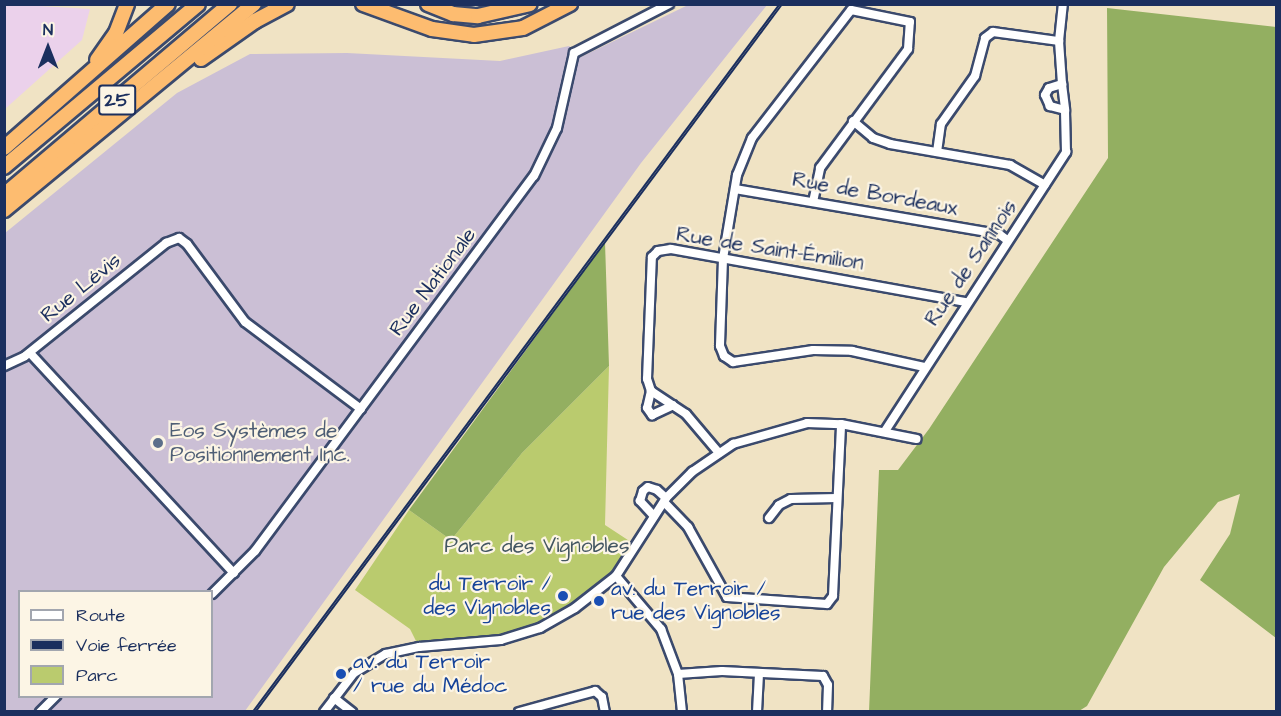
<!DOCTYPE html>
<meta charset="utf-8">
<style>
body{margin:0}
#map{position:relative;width:1281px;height:716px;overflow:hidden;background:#f0e3c4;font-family:"Architects Daughter",sans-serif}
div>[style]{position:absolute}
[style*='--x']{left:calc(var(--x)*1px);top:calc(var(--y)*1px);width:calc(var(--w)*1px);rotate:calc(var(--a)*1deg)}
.built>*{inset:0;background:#ebd1eb}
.industrial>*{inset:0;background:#cbbfd5}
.green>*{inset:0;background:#bacb6e}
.forest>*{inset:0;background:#93af61}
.roads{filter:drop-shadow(2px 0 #3b4a6d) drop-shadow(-2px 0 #3b4a6d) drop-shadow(0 2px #3b4a6d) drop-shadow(0 -2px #3b4a6d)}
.street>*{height:8px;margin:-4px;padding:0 4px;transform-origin:4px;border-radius:4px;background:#fff}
.highway>*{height:14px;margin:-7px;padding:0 7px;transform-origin:7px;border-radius:7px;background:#fdbc70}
.rail>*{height:4px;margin-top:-2px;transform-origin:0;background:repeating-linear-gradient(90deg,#fcf5e5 0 4.5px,#1b2f5e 0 9px);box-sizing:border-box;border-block:2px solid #1b2f5e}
.dots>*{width:16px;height:16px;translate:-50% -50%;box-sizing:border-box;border:3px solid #fcf5e5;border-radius:50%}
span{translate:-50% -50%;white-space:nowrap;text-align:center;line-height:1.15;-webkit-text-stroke:4.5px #fcf5e5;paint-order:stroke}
.shield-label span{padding:2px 4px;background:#fcf5e5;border:2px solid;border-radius:4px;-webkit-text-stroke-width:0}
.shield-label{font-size:20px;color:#1b2f5e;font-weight:700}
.street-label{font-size:21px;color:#1b2f5e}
.service-label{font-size:21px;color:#4e5e75}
.left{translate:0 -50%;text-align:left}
.park-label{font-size:21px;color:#435662}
.transit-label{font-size:21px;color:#164399}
.right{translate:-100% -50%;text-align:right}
.frame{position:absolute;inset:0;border:6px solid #1b2f5e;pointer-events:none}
.legend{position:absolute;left:18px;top:590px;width:195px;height:108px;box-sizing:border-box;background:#fcf5e5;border:2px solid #a2a6af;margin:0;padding:8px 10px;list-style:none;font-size:18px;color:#1b2f5e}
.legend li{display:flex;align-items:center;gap:12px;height:30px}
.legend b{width:30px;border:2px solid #a2a6af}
.north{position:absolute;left:18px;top:18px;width:60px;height:60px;-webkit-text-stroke:4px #fcf5e5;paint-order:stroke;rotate:0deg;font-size:16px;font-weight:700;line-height:24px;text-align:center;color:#1b2f5e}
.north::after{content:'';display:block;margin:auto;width:21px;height:27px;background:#1b2f5e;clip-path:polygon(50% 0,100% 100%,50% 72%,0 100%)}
</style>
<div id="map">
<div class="built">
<i style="clip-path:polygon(5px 4px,90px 9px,82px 40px,5px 109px)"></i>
</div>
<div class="industrial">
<i style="clip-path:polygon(evenodd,688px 5px,767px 5px,641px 163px,245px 711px,5px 712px,5px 233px,177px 93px,250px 54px,347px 53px,500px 61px,569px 46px,581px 57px,688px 5px,20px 592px,212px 592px,212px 696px,20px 696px,20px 592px)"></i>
</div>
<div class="green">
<i style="clip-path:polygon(609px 366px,605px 525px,634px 544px,619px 572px,614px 570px,575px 608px,540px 624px,499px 637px,419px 647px,410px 629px,355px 590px,409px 510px,451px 540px,522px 453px)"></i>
</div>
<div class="forest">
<i style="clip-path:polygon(1107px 8px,1276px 27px,1276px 638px,1200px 580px,1230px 534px,1240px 494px,1218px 502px,1164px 567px,1087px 706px,1079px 711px,869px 712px,879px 470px,898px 470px,929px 429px,1108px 158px)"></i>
<i style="clip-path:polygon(605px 242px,609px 366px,522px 453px,451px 540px,409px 510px)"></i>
</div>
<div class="roads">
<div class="street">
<i style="--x:1062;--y:84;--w:26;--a:83"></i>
<i style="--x:853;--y:121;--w:26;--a:40"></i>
<i style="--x:873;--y:138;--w:18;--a:19"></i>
<i style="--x:890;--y:144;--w:122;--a:9.9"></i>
<i style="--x:1010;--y:165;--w:40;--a:29.7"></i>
<i style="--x:937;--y:152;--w:28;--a:-82"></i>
<i style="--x:941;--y:124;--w:59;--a:-54.7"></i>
<i style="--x:975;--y:76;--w:39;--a:-75"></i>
<i style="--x:985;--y:38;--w:10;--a:-37"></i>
<i style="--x:993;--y:32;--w:67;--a:7.8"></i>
<i style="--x:735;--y:189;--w:268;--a:9.7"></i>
<i style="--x:999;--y:234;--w:10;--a:37"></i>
<i style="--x:813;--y:202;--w:35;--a:-78"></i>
<i style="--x:820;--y:168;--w:148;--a:-53.5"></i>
<i style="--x:908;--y:49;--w:27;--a:-86"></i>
<i style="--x:910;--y:22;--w:60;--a:-168.5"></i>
<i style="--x:851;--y:10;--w:162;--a:127.7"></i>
<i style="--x:752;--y:138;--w:40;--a:112"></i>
<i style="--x:737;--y:175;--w:85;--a:99.5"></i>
<i style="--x:723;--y:259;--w:87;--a:92"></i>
<i style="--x:720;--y:346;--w:11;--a:68"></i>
<i style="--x:724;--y:356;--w:11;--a:34"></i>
<i style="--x:733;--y:362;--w:81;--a:-8.5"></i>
<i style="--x:813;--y:350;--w:39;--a:1"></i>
<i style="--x:852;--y:351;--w:74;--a:12.5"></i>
<i style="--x:30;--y:353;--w:300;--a:47.2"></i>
<i style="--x:4;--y:366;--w:23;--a:-25"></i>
<i style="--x:25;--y:356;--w:181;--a:-38.7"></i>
<i style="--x:166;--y:243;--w:14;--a:-21"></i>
<i style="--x:179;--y:238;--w:10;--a:37"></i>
<i style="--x:187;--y:244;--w:97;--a:53.4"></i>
<i style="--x:245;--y:322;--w:145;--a:36.9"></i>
<i style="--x:651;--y:391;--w:17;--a:103"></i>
<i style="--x:647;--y:408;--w:9;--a:54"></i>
<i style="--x:652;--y:415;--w:23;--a:-25"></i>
<i style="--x:885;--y:431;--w:333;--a:-57"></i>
<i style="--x:1066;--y:152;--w:42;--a:-91.4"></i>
<i style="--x:1065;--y:110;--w:16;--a:-165"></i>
<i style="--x:1050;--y:106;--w:12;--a:-114"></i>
<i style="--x:1045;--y:95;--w:8;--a:-60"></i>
<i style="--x:1049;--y:88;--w:14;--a:-17"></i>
<i style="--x:1062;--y:84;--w:43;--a:-94"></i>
<i style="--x:1059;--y:41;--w:37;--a:-84"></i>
<i style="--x:719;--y:453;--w:51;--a:-130.2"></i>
<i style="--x:686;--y:414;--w:42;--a:-146.7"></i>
<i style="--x:651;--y:391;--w:13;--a:-108"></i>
<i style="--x:647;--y:379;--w:122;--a:-87.7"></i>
<i style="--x:652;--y:257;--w:8;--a:-45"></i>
<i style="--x:658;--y:251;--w:13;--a:-9"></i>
<i style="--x:671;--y:249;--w:300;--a:10.2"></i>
<i style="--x:664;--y:502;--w:35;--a:46"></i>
<i style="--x:688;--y:527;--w:80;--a:60.9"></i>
<i style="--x:727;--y:597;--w:100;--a:4"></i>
<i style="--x:827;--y:604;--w:10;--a:-53"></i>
<i style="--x:833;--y:596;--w:172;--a:-87.3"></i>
<i style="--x:654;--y:516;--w:21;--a:-133"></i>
<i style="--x:640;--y:501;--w:10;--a:-73"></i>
<i style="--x:643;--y:491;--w:6;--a:-39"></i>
<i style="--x:648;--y:487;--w:9;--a:18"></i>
<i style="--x:657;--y:490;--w:12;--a:42"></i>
<i style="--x:769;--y:518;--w:16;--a:-52"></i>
<i style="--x:779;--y:505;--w:13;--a:-27"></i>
<i style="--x:791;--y:499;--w:46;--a:-1.2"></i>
<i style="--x:616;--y:576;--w:70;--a:49.7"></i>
<i style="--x:661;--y:629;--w:48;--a:69.3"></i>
<i style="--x:678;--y:674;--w:38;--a:84"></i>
<i style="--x:212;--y:594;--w:61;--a:-45"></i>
<i style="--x:255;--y:551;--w:467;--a:-53.4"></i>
<i style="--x:534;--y:176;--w:53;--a:-64.4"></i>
<i style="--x:557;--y:128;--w:77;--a:-77.2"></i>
<i style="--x:574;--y:53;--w:107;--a:-27.3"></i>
<i style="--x:678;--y:674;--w:44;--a:-3.9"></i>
<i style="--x:722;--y:671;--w:101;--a:2.8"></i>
<i style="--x:823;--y:676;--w:10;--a:61"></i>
<i style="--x:828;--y:685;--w:27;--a:92"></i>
<i style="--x:334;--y:698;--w:23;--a:38"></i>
<i style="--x:40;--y:712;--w:23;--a:-45"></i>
<i style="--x:324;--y:712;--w:49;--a:-52.4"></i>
<i style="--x:354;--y:673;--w:37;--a:-31"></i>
<i style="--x:386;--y:654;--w:34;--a:-12"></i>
<i style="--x:419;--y:647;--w:82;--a:-4.9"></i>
<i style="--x:501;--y:640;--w:41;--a:-17.1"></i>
<i style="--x:540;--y:628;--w:40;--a:-29.7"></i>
<i style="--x:575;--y:608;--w:52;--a:-38"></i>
<i style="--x:616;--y:576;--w:93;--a:-57.3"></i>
<i style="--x:666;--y:498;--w:37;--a:-45"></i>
<i style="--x:692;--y:472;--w:50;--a:-34.3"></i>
<i style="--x:733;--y:444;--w:77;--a:-15.8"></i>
<i style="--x:807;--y:423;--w:34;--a:2"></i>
<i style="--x:841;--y:424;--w:77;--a:11.2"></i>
<i style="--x:519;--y:712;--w:79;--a:-15.4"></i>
<i style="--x:595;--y:691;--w:9;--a:41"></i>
<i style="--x:602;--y:697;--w:15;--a:79"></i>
<i style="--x:757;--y:712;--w:39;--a:-87"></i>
</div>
<div class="highway">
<i style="--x:363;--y:4;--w:73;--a:19.9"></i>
<i style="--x:432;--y:29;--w:42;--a:8.1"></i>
<i style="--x:474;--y:35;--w:49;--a:-8.1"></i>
<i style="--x:523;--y:28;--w:53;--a:-27.1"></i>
<i style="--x:428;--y:4;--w:27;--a:22"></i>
<i style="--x:453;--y:14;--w:25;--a:5"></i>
<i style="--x:478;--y:16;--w:53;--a:-13"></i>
<i style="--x:201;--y:59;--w:66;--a:-35.1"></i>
<i style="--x:255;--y:21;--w:36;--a:-28"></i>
<i style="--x:97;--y:60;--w:33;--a:-55"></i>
<i style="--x:116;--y:33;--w:31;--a:-69"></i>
<i style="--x:4;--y:148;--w:218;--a:-41.3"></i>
<i style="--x:4;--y:167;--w:253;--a:-40"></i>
<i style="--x:4;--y:195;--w:296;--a:-40.2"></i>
<i style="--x:4;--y:210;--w:324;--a:-39.5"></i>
</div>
</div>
<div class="rail">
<i style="--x:254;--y:712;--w:883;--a:-53.34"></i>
</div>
<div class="dots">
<i style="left:158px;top:443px;background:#5c6f8a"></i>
<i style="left:563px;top:596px;background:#1a4fb4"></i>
<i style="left:599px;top:601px;background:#1a4fb4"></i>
<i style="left:341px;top:674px;background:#1a4fb4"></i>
</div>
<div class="shield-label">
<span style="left:117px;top:100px">25</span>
</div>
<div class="street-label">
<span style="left:875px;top:194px;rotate:10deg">Rue de Bordeaux</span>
<span style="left:770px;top:249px;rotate:9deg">Rue de Saint-Émilion</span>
<span style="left:971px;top:263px;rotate:-56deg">Rue de Sannois</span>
<span style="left:433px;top:282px;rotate:-53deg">Rue Nationale</span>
<span style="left:81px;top:288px;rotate:-39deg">Rue Lévis</span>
</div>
<div class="service-label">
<span class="left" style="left:170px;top:443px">Eos Systèmes de<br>Positionnement Inc.</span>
</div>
<div class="park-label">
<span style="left:537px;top:546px">Parc des Vignobles</span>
</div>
<div class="transit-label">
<span class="right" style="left:551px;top:596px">du Terroir /<br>des Vignobles</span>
<span class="left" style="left:611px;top:601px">av. du Terroir /<br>rue des Vignobles</span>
<span class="left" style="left:353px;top:674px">av. du Terroir<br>/ rue du Médoc</span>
</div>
<div class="frame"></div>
<ul class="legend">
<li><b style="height:8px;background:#fff"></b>Route</li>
<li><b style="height:8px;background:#1b2f5e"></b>Voie ferrée</li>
<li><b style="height:16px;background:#bacb6e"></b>Parc</li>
</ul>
<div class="north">N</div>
</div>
